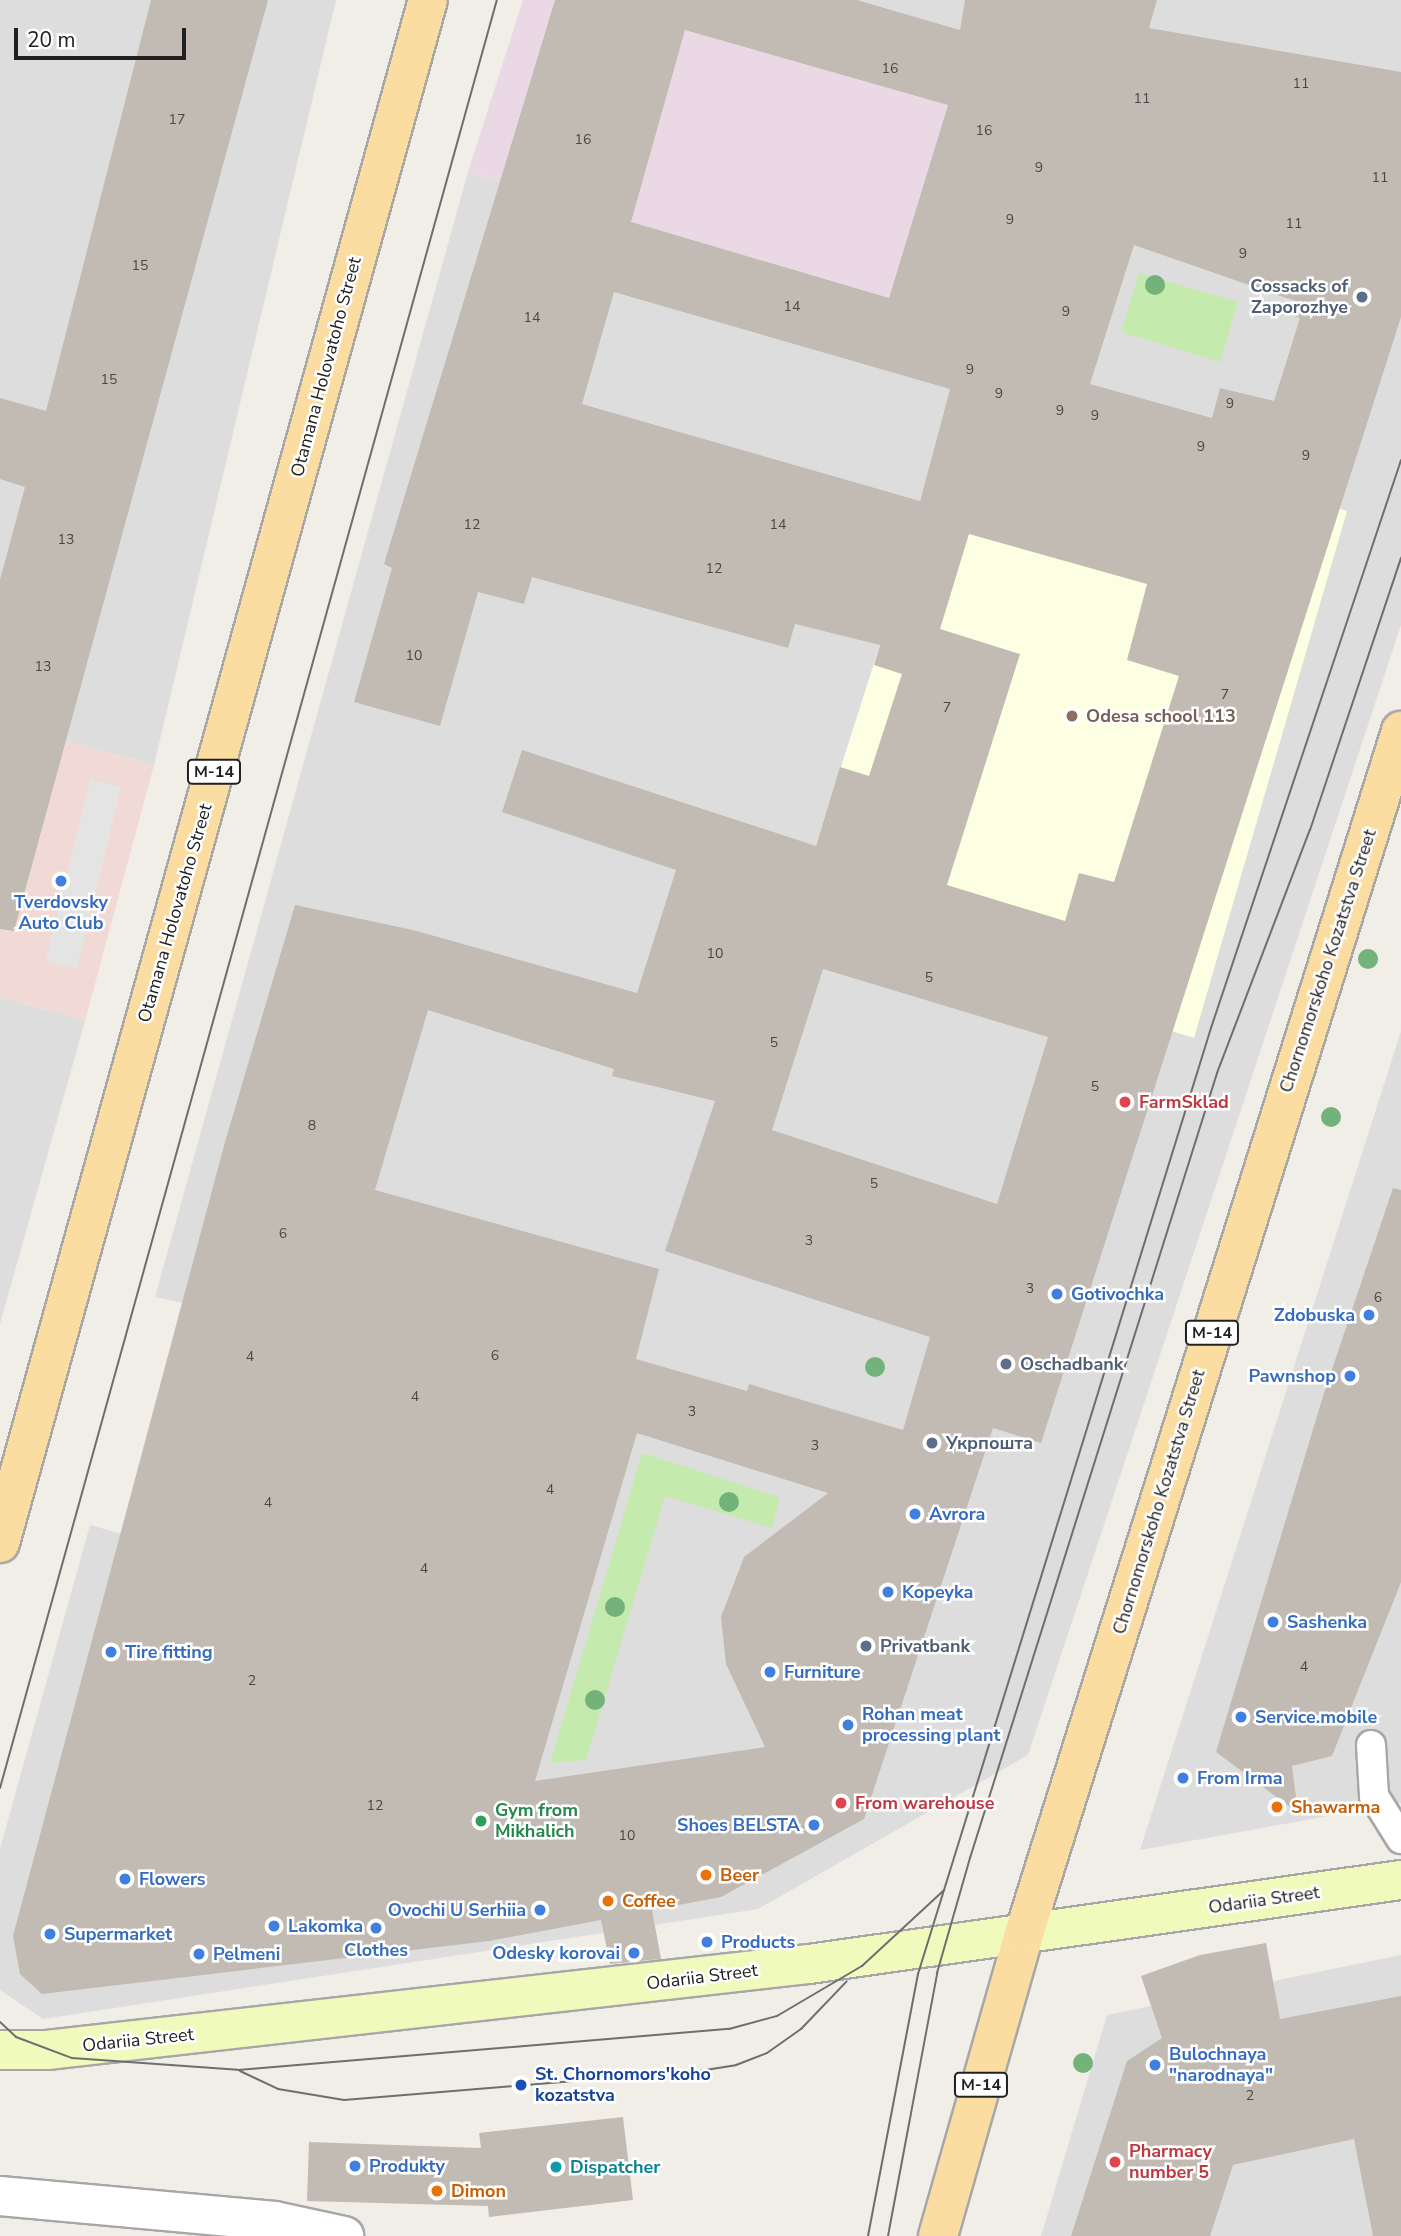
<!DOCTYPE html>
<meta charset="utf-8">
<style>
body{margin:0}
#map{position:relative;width:1401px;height:2236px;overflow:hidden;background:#f1eee7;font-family:"Nunito Sans",sans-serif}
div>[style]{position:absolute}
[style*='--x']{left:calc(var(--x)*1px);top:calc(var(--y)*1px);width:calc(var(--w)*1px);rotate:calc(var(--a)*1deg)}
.residential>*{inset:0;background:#dedddd}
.commercial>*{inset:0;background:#f1dad6}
.industrial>*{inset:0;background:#ead9e5}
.education>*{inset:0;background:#fcffe1}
.grass>*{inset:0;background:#c5eaad}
.parking>*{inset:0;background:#e4e4e4}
.building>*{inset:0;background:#c1bbb3}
.roads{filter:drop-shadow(2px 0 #a7a7a7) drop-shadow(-2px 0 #a7a7a7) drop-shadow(0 2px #a7a7a7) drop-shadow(0 -2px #a7a7a7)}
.lane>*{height:28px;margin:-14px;padding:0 14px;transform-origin:14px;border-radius:14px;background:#fff}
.street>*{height:38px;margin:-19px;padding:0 19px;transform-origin:19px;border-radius:19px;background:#fff}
.secondary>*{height:38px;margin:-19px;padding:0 19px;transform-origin:19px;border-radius:19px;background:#f0fabc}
.primary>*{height:38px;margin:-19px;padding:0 19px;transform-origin:19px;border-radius:19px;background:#fcdda1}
.tram>*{height:2px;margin:-1px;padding:0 1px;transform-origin:1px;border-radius:1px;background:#6e6e6e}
.trees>*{width:20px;height:20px;margin:-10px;border-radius:50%;background:#73b27a}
.dots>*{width:19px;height:19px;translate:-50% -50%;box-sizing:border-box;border:4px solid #fff;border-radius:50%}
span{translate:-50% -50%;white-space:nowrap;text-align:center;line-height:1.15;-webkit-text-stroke:5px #fff;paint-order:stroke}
.number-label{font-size:14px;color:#484745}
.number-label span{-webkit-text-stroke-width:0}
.shield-label span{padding:2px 5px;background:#fff;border:2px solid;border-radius:5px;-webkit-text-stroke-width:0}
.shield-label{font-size:16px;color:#202020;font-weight:700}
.service-label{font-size:18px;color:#4e5e75;font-weight:700}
.right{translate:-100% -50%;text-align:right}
.left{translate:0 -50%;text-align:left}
.street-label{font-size:18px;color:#202020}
.education-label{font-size:18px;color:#785e54;font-weight:700}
.shop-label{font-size:18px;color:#366cbe;font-weight:700}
.health-label{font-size:18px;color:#be3a42;font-weight:700}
.food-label{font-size:18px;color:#c56008;font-weight:700}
.leisure-label{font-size:18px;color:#27864d;font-weight:700}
.transit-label{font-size:18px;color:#164399;font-weight:700}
.culture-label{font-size:18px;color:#0d838f;font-weight:700}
.scale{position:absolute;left:14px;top:28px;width:172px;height:32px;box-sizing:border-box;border:4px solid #202020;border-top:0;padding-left:9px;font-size:21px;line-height:24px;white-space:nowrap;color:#202020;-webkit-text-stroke:5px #fff;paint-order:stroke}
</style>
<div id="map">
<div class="residential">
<i style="clip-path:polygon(0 0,336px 0,154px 765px,0 723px)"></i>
<i style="clip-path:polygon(857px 0,1401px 0,1401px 625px,1028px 1755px,758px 1909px,43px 2019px,0 1990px,0 1849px,90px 1525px,378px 1606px,183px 1303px,155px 1297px,468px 172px,631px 222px,1051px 57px)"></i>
<i style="clip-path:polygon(0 997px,85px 1021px,0 1324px)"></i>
<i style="clip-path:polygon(1401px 1031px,1401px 1803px,1140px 1850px)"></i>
<i style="clip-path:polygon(1401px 1955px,1401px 2236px,1041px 2236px,1107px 2015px)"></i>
</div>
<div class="commercial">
<i style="clip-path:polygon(0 723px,154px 765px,85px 1021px,0 997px)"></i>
</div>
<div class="industrial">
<i style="clip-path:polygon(523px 0,857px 0,1051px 57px,969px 322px,468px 172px)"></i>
</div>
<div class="education">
<i style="clip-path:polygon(950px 389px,1347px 511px,1194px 1038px,794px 914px,890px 613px)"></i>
</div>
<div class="grass">
<i style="clip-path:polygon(1139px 273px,1238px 302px,1220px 362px,1121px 332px)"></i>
<i style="clip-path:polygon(642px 1453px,780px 1497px,772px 1528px,665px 1496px,586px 1760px,550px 1763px)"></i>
</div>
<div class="parking">
<i style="clip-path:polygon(90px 779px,121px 787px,77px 969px,46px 961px)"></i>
</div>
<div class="building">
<i style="clip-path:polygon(151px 0,268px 0,14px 931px,0 929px,0 580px,25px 487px,0 479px,0 398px,46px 411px)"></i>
<i style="clip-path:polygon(evenodd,555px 0,857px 0,960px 30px,965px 0,1157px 0,1149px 28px,1401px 72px,1401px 317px,1041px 1443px,993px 1428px,864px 1819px,721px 1897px,652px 1910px,661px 1959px,610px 1964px,601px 1920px,489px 1941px,42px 1994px,20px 1974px,13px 1936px,225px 1142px,295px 905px,413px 930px,637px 993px,676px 870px,502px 812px,522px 750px,816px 846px,840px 767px,869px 776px,902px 674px,874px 665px,880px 645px,795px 624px,788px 648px,532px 577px,524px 604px,478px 592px,440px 726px,354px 702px,392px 568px,384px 564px,555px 0,685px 30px,948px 105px,889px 298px,631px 222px,685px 30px,555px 0,1134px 245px,1298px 302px,1294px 316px,1300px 318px,1274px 401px,1220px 388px,1212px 418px,1090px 384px,1134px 245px,555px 0,614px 292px,950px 389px,920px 501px,582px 404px,614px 292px,555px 0,969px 534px,1147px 584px,1127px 660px,1179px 676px,1114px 882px,1079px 873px,1065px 921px,947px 885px,1020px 654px,940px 629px,969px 534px,555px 0,823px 969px,1048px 1037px,997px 1204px,772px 1130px,823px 969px,555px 0,428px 1010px,614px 1069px,612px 1076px,715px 1101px,665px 1251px,930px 1337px,903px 1430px,749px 1384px,747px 1391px,636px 1359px,659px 1269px,375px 1190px,428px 1010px,555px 0,637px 1433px,828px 1493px,744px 1557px,721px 1617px,726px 1664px,765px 1747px,535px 1781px,637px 1433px)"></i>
<i style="clip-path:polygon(1393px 1188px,1401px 1190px,1401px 1582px,1332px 1756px,1292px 1766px,1298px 1813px,1216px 1752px,1323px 1396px)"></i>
<i style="clip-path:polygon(1266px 1943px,1280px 2019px,1401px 1996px,1401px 2236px,1373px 2236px,1354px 2139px,1233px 2165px,1210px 2236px,1071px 2236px,1127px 2061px,1162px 2038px,1141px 1976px,1200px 1955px)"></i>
<i style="clip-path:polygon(623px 2117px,633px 2200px,489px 2217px,488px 2206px,307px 2201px,309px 2142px,481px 2148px,479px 2133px)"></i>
</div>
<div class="roads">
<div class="lane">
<i style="--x:1371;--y:1745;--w:51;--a:86.6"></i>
<i style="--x:1374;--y:1796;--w:51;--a:57.9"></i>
</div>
<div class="street">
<i style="--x:0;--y:2196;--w:276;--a:5.2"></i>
<i style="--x:275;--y:2221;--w:71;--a:12.3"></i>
</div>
<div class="secondary">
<i style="--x:0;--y:2050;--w:47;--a:0"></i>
<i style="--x:47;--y:2050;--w:767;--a:-6.44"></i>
<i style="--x:809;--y:1964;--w:598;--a:-8.08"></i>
</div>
<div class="primary">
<i style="--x:0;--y:1543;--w:1601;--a:-74.5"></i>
<i style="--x:938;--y:2236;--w:314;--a:-74.1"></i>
<i style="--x:1024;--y:1934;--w:1261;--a:-72.6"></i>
</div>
</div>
<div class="tram">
<i style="--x:0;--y:1788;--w:1856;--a:-74.47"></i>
<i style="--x:0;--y:2022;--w:22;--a:43"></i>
<i style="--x:16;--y:2037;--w:60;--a:20.6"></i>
<i style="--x:72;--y:2058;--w:166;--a:4.1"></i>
<i style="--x:238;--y:2070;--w:493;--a:-4.8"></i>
<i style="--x:729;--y:2029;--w:50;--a:-15.2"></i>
<i style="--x:777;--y:2016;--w:99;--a:-30.5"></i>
<i style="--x:862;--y:1966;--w:112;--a:-42.8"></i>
<i style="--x:240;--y:2071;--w:42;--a:25.3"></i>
<i style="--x:278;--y:2089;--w:67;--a:9.5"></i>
<i style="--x:344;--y:2100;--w:356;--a:-4.7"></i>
<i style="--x:699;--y:2071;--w:37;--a:-9"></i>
<i style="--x:736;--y:2065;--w:33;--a:-21"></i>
<i style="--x:767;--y:2053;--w:42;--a:-35.2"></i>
<i style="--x:801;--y:2029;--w:66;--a:-46.2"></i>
<i style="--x:868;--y:2236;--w:267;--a:-79.2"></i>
<i style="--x:918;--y:1974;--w:990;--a:-72.79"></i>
<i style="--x:1211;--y:1028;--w:599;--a:-71.5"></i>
<i style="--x:888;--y:2236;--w:268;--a:-79.4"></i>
<i style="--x:937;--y:1973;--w:120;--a:-74"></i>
<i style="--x:970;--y:1858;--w:823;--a:-72.53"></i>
<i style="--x:1217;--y:1073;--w:260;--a:-69.1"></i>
<i style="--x:1310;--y:830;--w:287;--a:-71.5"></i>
</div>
<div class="trees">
<i style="left:1155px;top:285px"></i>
<i style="left:1368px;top:959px"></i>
<i style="left:1331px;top:1117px"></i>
<i style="left:875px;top:1367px"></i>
<i style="left:729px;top:1502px"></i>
<i style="left:615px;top:1607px"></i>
<i style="left:595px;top:1700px"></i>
<i style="left:1083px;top:2063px"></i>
</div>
<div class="dots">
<i style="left:1362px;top:297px;background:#5c6f8a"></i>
<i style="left:1072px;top:716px;background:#8d6e63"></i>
<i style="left:61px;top:881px;background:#3f7fe0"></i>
<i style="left:1125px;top:1102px;background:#e0444e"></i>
<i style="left:1057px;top:1294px;background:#3f7fe0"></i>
<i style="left:1369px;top:1315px;background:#3f7fe0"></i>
<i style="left:1006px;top:1364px;background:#5c6f8a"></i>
<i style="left:1350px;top:1376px;background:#3f7fe0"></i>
<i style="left:932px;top:1443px;background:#5c6f8a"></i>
<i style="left:915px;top:1514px;background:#3f7fe0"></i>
<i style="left:888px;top:1592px;background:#3f7fe0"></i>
<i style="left:1273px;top:1622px;background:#3f7fe0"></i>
<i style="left:866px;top:1646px;background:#5c6f8a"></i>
<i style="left:111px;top:1652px;background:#3f7fe0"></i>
<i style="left:770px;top:1672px;background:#3f7fe0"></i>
<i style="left:1241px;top:1717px;background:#3f7fe0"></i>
<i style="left:848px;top:1725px;background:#3f7fe0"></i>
<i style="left:1183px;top:1778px;background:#3f7fe0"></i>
<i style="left:841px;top:1803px;background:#e0444e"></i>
<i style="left:1277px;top:1807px;background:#e8710a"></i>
<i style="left:481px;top:1821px;background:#2e9e5b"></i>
<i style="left:814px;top:1825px;background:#3f7fe0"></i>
<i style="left:706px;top:1875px;background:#e8710a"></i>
<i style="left:125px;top:1879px;background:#3f7fe0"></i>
<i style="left:608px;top:1901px;background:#e8710a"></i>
<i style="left:540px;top:1910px;background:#3f7fe0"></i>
<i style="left:274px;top:1926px;background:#3f7fe0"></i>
<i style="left:376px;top:1928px;background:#3f7fe0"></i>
<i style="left:50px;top:1934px;background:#3f7fe0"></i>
<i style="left:707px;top:1942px;background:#3f7fe0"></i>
<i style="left:634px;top:1953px;background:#3f7fe0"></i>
<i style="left:199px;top:1954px;background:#3f7fe0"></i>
<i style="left:1155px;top:2065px;background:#3f7fe0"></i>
<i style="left:521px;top:2085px;background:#1a4fb4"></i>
<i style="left:1115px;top:2162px;background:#e0444e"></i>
<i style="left:355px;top:2166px;background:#3f7fe0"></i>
<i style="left:556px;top:2167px;background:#0f9aa8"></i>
<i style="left:437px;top:2191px;background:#e8710a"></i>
</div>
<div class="number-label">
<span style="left:890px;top:69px">16</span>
<span style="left:1301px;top:84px">11</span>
<span style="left:1142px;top:99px">11</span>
<span style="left:177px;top:120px">17</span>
<span style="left:984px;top:131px">16</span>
<span style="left:583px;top:140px">16</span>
<span style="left:1039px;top:168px">9</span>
<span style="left:1380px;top:178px">11</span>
<span style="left:1010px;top:220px">9</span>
<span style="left:1294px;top:224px">11</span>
<span style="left:1243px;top:254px">9</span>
<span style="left:140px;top:266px">15</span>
<span style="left:792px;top:307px">14</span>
<span style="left:1066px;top:312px">9</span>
<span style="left:532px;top:318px">14</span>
<span style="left:970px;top:370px">9</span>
<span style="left:109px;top:380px">15</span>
<span style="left:999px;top:394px">9</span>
<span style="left:1230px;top:404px">9</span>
<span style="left:1060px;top:411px">9</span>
<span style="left:1095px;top:416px">9</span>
<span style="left:1201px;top:447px">9</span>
<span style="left:1306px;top:456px">9</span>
<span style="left:472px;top:525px">12</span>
<span style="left:778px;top:525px">14</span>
<span style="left:66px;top:540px">13</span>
<span style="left:714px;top:569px">12</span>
<span style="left:414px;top:656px">10</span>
<span style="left:43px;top:667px">13</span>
<span style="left:1225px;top:695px">7</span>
<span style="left:947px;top:708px">7</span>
<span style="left:715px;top:954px">10</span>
<span style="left:929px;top:978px">5</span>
<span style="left:774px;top:1043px">5</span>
<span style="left:1095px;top:1087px">5</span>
<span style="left:312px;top:1126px">8</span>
<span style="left:874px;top:1184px">5</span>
<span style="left:283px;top:1234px">6</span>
<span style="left:809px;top:1241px">3</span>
<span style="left:1030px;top:1289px">3</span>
<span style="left:1378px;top:1298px">6</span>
<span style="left:495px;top:1356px">6</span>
<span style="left:250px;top:1357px">4</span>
<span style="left:415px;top:1397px">4</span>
<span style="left:692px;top:1412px">3</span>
<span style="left:815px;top:1446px">3</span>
<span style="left:550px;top:1490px">4</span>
<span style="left:268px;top:1503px">4</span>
<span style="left:424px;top:1569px">4</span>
<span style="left:1304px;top:1667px">4</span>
<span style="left:252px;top:1681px">2</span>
<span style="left:375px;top:1806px">12</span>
<span style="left:627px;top:1836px">10</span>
<span style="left:1250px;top:2096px">2</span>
</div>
<div class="shield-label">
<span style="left:214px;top:772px">М-14</span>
<span style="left:1212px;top:1333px">М-14</span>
<span style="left:981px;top:2085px">М-14</span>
</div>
<div class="service-label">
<span class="right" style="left:1348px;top:297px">Cossacks of<br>Zaporozhye</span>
<span class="left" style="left:1020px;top:1364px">Oschadbank</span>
<span class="left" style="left:946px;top:1443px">Укрпошта</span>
<span class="left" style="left:880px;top:1646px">Privatbank</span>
</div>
<div class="street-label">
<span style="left:326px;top:367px;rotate:-75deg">Otamana Holovatoho Street</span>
<span style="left:175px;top:913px;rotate:-74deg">Otamana Holovatoho Street</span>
<span style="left:1328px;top:961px;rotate:-72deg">Chornomorskoho Kozatstva Street</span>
<span style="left:1159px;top:1502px;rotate:-73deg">Chornomorskoho Kozatstva Street</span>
<span style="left:1264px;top:1900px;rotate:-8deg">Odariia Street</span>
<span style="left:702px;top:1977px;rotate:-7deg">Odariia Street</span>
<span style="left:138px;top:2040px;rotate:-6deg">Odariia Street</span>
</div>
<div class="education-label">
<span class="left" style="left:1086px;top:716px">Odesa school 113</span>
</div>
<div class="shop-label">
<span style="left:61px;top:913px">Tverdovsky<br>Auto Club</span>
<span class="left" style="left:1071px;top:1294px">Gotivochka</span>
<span class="right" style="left:1355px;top:1315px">Zdobuska</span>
<span class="right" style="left:1336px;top:1376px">Pawnshop</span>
<span class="left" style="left:929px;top:1514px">Avrora</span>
<span class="left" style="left:902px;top:1592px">Kopeyka</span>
<span class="left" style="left:1287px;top:1622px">Sashenka</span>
<span class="left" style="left:125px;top:1652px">Tire fitting</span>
<span class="left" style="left:784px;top:1672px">Furniture</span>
<span class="left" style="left:862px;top:1725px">Rohan meat<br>processing plant</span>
<span class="left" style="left:1255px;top:1717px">Service.mobile</span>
<span class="left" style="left:1197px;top:1778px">From Irma</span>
<span class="right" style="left:800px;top:1825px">Shoes BELSTA</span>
<span class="left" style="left:139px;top:1879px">Flowers</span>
<span class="right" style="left:526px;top:1910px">Ovochi U Serhiia</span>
<span class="left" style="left:288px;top:1926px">Lakomka</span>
<span class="left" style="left:64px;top:1934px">Supermarket</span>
<span class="left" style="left:721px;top:1942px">Products</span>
<span style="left:376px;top:1950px">Clothes</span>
<span class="right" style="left:620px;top:1953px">Odesky korovai</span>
<span class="left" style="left:213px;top:1954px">Pelmeni</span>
<span class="left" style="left:1169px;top:2065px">Bulochnaya<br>"narodnaya"</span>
<span class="left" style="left:369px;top:2166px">Produkty</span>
</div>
<div class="health-label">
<span class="left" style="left:1139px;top:1102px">FarmSklad</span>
<span class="left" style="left:855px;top:1803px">From warehouse</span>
<span class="left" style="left:1129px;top:2162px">Pharmacy<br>number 5</span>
</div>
<div class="food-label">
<span class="left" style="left:1291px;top:1807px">Shawarma</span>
<span class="left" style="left:720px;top:1875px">Beer</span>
<span class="left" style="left:622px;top:1901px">Coffee</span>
<span class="left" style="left:451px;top:2191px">Dimon</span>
</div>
<div class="leisure-label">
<span class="left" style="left:495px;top:1821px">Gym from<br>Mikhalich</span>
</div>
<div class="transit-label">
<span class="left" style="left:535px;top:2085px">St. Сhornomors'koho<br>kozatstva</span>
</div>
<div class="culture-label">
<span class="left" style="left:570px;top:2167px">Dispatcher</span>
</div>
<div class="scale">20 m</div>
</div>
